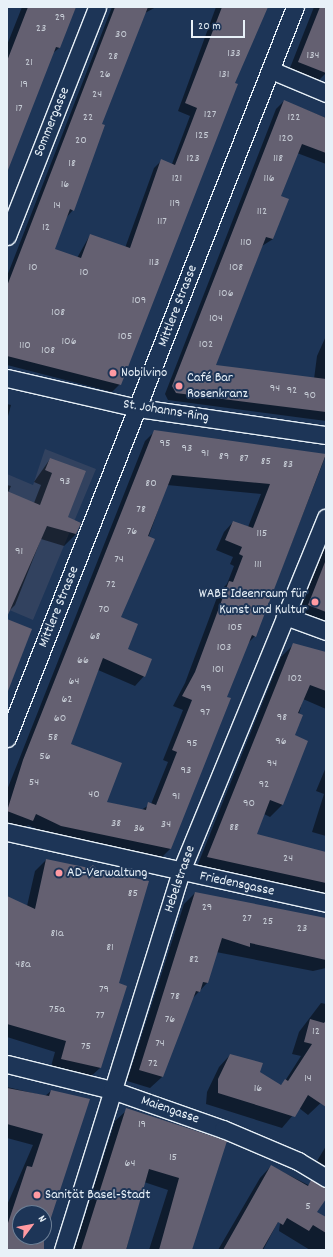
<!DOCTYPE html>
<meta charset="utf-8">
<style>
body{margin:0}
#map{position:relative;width:333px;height:1257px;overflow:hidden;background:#1d3557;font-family:Dekko,sans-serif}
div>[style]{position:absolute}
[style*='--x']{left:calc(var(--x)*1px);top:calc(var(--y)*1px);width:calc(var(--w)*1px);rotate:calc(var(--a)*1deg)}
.built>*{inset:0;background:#32425f}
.shadow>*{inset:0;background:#0007}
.building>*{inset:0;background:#646071}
.roads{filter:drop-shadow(1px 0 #e8f1f8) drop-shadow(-1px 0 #e8f1f8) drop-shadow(0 1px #e8f1f8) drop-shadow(0 -1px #e8f1f8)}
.minor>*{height:17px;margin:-8.5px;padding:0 8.5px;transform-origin:8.5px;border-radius:8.5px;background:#1d3557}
.dots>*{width:11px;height:11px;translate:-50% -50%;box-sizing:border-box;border:2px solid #1d3557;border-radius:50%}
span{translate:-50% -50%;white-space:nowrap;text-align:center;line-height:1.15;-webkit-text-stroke:4px #1d3557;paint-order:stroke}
.number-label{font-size:12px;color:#c7cdd6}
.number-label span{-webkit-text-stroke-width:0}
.street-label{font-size:14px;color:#e8f1f8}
.poi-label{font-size:14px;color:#e8f1f8}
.left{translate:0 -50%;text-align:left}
.right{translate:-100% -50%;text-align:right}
.frame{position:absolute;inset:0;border:8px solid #e8f1f8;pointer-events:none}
.north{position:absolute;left:12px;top:1205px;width:40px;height:40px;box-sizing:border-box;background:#1d3557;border:1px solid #6e8097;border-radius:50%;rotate:58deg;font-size:11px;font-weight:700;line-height:16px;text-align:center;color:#e8f1f8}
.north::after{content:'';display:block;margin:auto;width:14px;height:18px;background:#ff9aa2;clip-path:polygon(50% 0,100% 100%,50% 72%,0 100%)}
.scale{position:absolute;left:191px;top:20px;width:54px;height:18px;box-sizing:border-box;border:2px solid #e8f1f8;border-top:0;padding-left:5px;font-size:12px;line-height:14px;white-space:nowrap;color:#e8f1f8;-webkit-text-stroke:3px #1d3557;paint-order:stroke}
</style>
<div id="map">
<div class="built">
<i style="clip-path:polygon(45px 449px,96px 469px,33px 620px,7px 609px,7px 474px,33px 485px)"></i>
</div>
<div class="shadow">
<i style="clip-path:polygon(22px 7px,75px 7px,59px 48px,52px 54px,7px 170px,7px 45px)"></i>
<i style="clip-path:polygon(112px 7px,156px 7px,145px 13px,101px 124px,73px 210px,66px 218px,53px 250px,77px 258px,90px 235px,125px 248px,154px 168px,161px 161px,172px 164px,190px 116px,178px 111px,216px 7px,267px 7px,233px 84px,120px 384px,112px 392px,7px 365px,7px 276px)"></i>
<i style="clip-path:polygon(314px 7px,326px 7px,326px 73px,315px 84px,288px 73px)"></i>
<i style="clip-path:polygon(284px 101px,326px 118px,326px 164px,297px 153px,280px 196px,273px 239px,262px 246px,215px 366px,314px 379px,317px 356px,326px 336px,326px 421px,168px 400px,165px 394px,276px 109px)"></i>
<i style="clip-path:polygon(7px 404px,11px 405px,7px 420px)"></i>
<i style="clip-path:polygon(evenodd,155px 431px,326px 455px,255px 636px,247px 644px,238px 666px,171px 848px,161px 858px,50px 835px,28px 825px,22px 830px,7px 824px,7px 790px,145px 441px,155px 431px,167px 485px,261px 494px,248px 527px,233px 522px,224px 532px,216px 550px,233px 557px,230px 564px,234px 566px,227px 584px,219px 592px,185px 683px,173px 706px,183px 710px,163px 760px,168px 762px,151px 804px,141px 810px,105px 802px,70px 745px,98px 670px,135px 686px,144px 676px,126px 649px,120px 617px,167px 485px)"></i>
<i style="clip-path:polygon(50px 459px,67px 517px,76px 534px,64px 546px,41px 539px,15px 605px,7px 613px,7px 485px,11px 486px,8px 493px,34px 503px,41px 485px,34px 482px)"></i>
<i style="clip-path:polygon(326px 544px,326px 627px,297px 617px)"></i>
<i style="clip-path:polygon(293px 645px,326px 654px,326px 709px,303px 699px,293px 736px,307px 741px,282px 805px,270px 817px,264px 814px,256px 835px,326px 855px,326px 897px,196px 869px,281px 657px)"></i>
<i style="clip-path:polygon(326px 767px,326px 836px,312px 832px,324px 794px,316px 791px)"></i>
<i style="clip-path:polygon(46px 860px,117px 984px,100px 1068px,88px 1079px,50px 1070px,55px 1052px,7px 1037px,7px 897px,27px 906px,35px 871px)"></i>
<i style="clip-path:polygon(195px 893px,326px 921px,326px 968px,313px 971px,216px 952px,207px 983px,192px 999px,162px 1077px,150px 1088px,127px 1081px,184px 904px)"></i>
<i style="clip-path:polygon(321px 1003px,326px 1004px,326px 1098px,308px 1115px,299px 1108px,282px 1128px,206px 1104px,207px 1092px,219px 1067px,230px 1055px,280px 1086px,285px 1081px,301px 1056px,292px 1054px,299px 1032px)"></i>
<i style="clip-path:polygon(7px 1087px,45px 1096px,51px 1091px,44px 1235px,44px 1213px,20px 1213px,20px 1237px,43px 1237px,43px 1250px,7px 1250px,7px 1205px,33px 1145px,7px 1138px)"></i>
<i style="clip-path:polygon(127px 1110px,225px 1142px,191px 1250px,149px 1250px,168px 1190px,144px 1182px,126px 1250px,74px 1250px,115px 1121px)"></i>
<i style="clip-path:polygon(326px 1146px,326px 1166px,317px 1161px)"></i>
<i style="clip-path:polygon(271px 1166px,326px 1194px,316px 1213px,326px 1218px,326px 1250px,310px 1250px,279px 1231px,281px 1216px,263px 1250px,218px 1250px,260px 1178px)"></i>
</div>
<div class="building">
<i style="clip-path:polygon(28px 7px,76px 7px,60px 48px,56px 47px,8px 170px,7px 61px)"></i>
<i style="clip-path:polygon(115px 7px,148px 7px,102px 124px,105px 125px,74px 211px,70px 209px,55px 249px,81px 258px,90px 234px,130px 248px,161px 159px,175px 165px,184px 142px,197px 108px,185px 103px,222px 7px,268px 7px,235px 83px,238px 84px,121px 385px,7px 356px,7px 286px)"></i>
<i style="clip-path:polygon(320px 7px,326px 7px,326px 73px,298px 62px)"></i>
<i style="clip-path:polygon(284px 100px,326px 118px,326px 153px,302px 144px,281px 196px,289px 199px,273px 239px,266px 237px,216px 365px,326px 379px,326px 412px,176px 393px,172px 386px)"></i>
<i style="clip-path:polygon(evenodd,154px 430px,326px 454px,260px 626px,256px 637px,252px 635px,227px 697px,231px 698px,171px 849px,61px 826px,36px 814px,33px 821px,7px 811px,23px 760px,154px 430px,172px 475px,270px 484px,253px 528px,233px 521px,225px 540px,242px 547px,239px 554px,243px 556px,233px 582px,229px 581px,195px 672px,182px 696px,192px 700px,172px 750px,177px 752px,156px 805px,148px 802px,146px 810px,107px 802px,122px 763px,71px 744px,103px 658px,145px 677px,152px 659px,128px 649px,138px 624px,121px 617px,155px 539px,148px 536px,172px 475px)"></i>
<i style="clip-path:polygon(50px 458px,86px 471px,68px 517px,81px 523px,76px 534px,47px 526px,7px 617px,7px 491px,40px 505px,52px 473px,45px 470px)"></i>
<i style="clip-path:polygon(325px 562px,326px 562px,326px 612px,308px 605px)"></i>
<i style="clip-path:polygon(7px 619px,32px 629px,8px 691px,7px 691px)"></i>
<i style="clip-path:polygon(293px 643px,326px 652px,326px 691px,310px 685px,298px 713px,303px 715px,295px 735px,308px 741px,283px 805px,270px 800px,257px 834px,326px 852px,326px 883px,207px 857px)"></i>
<i style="clip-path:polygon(46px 859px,89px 868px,93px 865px,102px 875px,112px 869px,115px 874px,149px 881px,119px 983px,127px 986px,101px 1068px,61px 1059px,66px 1041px,7px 1024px,7px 896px,35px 909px)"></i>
<i style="clip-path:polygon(195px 892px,326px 918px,326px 960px,250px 943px,250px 947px,222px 938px,208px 983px,203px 982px,200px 992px,196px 991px,163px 1077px,139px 1070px)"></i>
<i style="clip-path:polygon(310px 1019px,324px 1023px,326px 1020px,326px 1107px,308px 1095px,295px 1117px,218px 1093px,218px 1079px,230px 1054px,263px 1063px,260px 1072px,281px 1085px,285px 1079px,288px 1081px,312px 1044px,304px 1042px)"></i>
<i style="clip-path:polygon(evenodd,7px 1088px,49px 1096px,51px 1090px,90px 1099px,44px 1239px,44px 1250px,7px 1250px,7px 1226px,27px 1166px,32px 1167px,43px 1134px,7px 1124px,7px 1088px,20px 1213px,44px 1213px,44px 1237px,20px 1237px,20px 1213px)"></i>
<i style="clip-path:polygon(126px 1108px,227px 1141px,192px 1250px,159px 1250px,179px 1178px,149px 1169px,126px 1250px,81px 1250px)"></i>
<i style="clip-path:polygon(271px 1165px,308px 1186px,311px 1180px,326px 1188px,326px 1199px,317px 1212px,326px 1217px,326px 1233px,313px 1225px,309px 1231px,287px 1218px,283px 1225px,278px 1222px,262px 1250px,223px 1250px)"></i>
</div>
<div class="roads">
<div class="minor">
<i style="--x:271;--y:70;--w:60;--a:22.7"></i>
<i style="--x:7;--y:236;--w:246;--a:-68.5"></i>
<i style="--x:7;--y:378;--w:134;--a:12.9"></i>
<i style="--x:138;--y:408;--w:190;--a:8.2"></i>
<i style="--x:285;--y:616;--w:44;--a:20.1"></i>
<i style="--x:7;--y:738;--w:786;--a:-68.5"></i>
<i style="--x:7;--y:832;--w:327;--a:12.5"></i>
<i style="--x:7;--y:1064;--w:108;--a:13.9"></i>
<i style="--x:112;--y:1090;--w:118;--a:19.4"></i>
<i style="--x:223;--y:1129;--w:82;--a:23.1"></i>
<i style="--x:298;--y:1161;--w:33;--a:31"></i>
<i style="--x:63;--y:1250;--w:397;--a:-72.7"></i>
<i style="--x:181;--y:871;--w:382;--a:-67.7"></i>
</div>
</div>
<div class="dots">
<i style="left:113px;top:373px;background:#ff9aa2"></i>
<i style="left:179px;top:386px;background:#ff9aa2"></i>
<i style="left:315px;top:602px;background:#ff9aa2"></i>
<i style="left:59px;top:873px;background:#ff9aa2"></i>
<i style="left:37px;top:1195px;background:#ff9aa2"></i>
</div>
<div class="number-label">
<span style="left:60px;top:18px">29</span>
<span style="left:41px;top:29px">23</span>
<span style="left:121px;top:35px">30</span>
<span style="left:234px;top:54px">133</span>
<span style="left:313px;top:56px">134</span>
<span style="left:113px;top:57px">28</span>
<span style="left:29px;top:63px">21</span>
<span style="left:105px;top:75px">26</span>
<span style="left:224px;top:75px">131</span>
<span style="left:24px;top:85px">19</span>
<span style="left:97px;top:95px">24</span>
<span style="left:19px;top:109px">17</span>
<span style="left:210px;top:115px">127</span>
<span style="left:88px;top:118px">22</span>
<span style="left:294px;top:118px">122</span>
<span style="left:202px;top:136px">125</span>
<span style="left:286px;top:139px">120</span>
<span style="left:81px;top:141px">20</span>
<span style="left:193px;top:159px">123</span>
<span style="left:278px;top:159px">118</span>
<span style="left:72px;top:164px">18</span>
<span style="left:177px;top:179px">121</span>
<span style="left:269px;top:179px">116</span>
<span style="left:65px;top:185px">16</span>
<span style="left:175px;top:204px">119</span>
<span style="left:57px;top:206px">14</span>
<span style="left:262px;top:212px">112</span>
<span style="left:162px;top:222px">117</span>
<span style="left:46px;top:228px">12</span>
<span style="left:246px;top:243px">110</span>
<span style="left:154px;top:263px">113</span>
<span style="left:33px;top:268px">10</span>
<span style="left:236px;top:268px">108</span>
<span style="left:84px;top:273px">10</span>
<span style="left:226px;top:294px">106</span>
<span style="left:139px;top:301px">109</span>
<span style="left:58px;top:313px">108</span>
<span style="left:216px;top:319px">104</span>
<span style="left:125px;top:337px">105</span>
<span style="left:69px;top:342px">106</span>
<span style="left:206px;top:345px">102</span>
<span style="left:25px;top:346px">110</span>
<span style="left:48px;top:351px">108</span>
<span style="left:275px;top:389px">94</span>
<span style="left:292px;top:391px">92</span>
<span style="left:310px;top:396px">90</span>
<span style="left:165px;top:444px">95</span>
<span style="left:187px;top:449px">93</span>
<span style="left:205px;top:454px">91</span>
<span style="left:224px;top:457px">89</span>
<span style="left:244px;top:459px">87</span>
<span style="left:266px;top:462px">85</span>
<span style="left:288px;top:465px">83</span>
<span style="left:65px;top:482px">93</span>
<span style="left:151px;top:484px">80</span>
<span style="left:141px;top:510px">78</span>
<span style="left:132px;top:532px">76</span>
<span style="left:262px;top:534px">115</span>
<span style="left:19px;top:552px">91</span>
<span style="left:119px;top:560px">74</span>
<span style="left:258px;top:565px">111</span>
<span style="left:111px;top:585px">72</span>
<span style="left:104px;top:610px">70</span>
<span style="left:235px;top:628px">105</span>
<span style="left:95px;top:637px">68</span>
<span style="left:224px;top:648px">103</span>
<span style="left:83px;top:661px">66</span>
<span style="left:218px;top:670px">101</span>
<span style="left:295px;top:679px">102</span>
<span style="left:74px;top:682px">64</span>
<span style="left:206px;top:689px">99</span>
<span style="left:67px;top:700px">62</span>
<span style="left:205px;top:713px">97</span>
<span style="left:282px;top:718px">98</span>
<span style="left:60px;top:719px">60</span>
<span style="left:53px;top:738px">58</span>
<span style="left:281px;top:742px">96</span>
<span style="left:192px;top:744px">95</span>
<span style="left:45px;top:757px">56</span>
<span style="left:272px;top:764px">94</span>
<span style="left:186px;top:771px">93</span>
<span style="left:34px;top:783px">54</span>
<span style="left:264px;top:785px">92</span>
<span style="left:94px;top:795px">40</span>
<span style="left:176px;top:797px">91</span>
<span style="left:249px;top:804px">90</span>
<span style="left:116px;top:824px">38</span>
<span style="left:166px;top:825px">34</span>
<span style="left:234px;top:828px">88</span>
<span style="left:139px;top:829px">36</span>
<span style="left:288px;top:859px">24</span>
<span style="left:133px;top:894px">85</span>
<span style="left:207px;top:908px">29</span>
<span style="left:247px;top:919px">27</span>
<span style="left:268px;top:922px">25</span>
<span style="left:302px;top:929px">23</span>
<span style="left:57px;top:934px">81a</span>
<span style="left:110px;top:948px">81</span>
<span style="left:194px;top:960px">82</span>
<span style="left:23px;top:965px">48a</span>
<span style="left:104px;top:990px">79</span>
<span style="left:175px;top:997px">78</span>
<span style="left:57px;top:1010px">75a</span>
<span style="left:100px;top:1016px">77</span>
<span style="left:170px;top:1020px">76</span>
<span style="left:316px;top:1032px">12</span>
<span style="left:160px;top:1044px">74</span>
<span style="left:86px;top:1047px">75</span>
<span style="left:153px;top:1064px">72</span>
<span style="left:308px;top:1079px">14</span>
<span style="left:258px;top:1089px">16</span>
<span style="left:142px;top:1125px">19</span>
<span style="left:173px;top:1158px">15</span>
<span style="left:130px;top:1164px">64</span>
<span style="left:308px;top:1207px">5</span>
</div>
<div class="street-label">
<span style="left:52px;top:122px;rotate:-68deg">Sommergasse</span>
<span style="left:178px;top:306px;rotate:-69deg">Mittlere Strasse</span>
<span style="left:166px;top:411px;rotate:9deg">St. Johanns-Ring</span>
<span style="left:59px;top:607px;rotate:-68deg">Mittlere Strasse</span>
<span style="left:180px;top:879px;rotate:-71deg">Hebelstrasse</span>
<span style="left:237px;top:884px;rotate:12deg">Friedensgasse</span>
<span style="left:170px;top:1110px;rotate:19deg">Maiengasse</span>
</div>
<div class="poi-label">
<span class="left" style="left:121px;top:373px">Nobilvino</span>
<span class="left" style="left:187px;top:386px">Café Bar<br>Rosenkranz</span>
<span class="right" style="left:307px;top:602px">WABE Ideenraum für<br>Kunst und Kultur</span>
<span class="left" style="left:67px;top:873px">AD-Verwaltung</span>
<span class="left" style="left:45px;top:1195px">Sanität Basel-Stadt</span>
</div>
<div class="frame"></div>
<div class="north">N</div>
<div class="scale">20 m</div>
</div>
